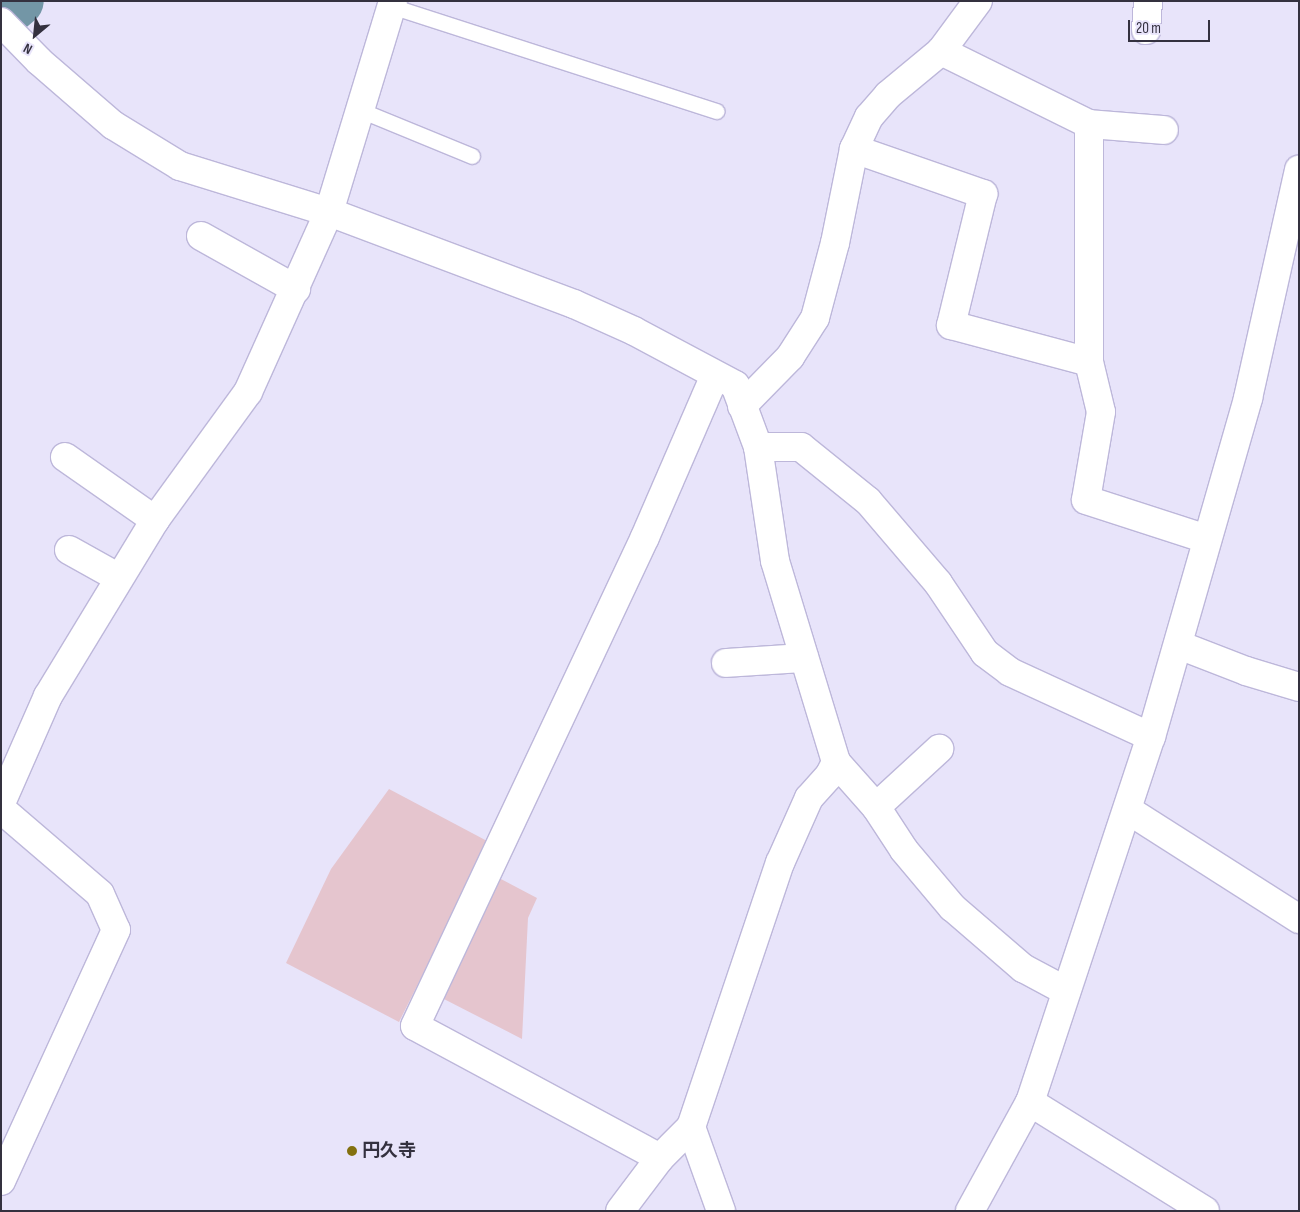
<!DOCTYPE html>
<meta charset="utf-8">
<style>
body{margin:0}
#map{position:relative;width:1300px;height:1212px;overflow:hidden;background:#e8e4fa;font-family:"Sofia Sans Condensed","Noto Sans JP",sans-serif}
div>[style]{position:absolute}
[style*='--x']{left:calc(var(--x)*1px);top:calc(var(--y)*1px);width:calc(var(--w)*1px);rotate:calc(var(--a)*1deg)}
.green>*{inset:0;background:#e5c5ce}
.river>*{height:50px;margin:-25px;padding:0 25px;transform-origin:25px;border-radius:25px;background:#7396a6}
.roads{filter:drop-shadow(1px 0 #bdb7da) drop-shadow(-1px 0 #bdb7da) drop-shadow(0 1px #bdb7da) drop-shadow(0 -1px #bdb7da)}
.service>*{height:15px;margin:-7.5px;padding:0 7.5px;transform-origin:7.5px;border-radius:7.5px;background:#fff}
.minor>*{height:28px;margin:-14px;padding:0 14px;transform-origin:14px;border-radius:14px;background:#fff}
.tertiary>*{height:28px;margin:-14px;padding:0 14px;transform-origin:14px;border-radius:14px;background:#fff}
.dots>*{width:14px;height:14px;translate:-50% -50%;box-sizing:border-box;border:2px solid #e8e4fa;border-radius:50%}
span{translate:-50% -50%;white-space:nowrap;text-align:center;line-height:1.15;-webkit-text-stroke:4px #e8e4fa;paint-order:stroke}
.poi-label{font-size:18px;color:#34313f;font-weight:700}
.left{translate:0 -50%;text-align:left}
.frame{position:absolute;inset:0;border:2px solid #34313f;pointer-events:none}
.north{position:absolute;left:10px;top:10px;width:50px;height:50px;-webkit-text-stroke:4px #e8e4fa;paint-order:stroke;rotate:208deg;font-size:14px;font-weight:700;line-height:20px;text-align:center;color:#34313f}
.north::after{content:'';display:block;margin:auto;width:18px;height:22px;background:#34313f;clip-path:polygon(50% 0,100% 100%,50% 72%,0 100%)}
.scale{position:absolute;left:1128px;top:20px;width:82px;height:22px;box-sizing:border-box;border:2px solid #34313f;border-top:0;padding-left:6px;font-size:15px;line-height:18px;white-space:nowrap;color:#34313f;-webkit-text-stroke:4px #e8e4fa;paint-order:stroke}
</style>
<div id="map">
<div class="green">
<i style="clip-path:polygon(389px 789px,489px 842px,399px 1022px,286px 963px,331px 869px)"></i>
<i style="clip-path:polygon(499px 878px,537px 898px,528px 918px,522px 1039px,440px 997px)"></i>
</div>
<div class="river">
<i style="--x:1;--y:16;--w:23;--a:-40"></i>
</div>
<div class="roads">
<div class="service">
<i style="--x:391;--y:6;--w:342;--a:17.9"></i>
<i style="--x:360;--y:110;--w:121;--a:22.3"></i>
</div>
<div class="minor">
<i style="--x:1;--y:22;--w:54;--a:45.7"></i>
<i style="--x:39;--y:61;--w:98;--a:40.9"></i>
<i style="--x:113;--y:125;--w:79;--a:31.5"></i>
<i style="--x:180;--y:166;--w:156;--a:17.2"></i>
<i style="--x:329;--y:212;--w:262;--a:20.6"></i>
<i style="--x:574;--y:304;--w:66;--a:24.2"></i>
<i style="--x:634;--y:331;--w:115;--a:28.1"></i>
<i style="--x:735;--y:385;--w:66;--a:69.6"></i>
<i style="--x:758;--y:447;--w:115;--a:81.5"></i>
<i style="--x:775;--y:561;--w:210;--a:73.1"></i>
<i style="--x:836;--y:762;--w:60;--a:48.4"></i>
<i style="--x:876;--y:807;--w:51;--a:56.9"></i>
<i style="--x:904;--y:850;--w:75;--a:49.9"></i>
<i style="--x:952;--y:907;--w:94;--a:40.7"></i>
<i style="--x:1023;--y:968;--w:49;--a:28.1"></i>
<i style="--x:1146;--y:30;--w:29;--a:-86"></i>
<i style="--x:941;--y:51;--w:165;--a:26.3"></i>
<i style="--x:1089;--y:124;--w:238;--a:90"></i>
<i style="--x:1089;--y:362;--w:51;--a:76.5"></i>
<i style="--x:1101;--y:412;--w:89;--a:99.7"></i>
<i style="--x:1086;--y:500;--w:127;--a:17.9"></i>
<i style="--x:1089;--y:124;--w:75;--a:4.6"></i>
<i style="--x:854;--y:149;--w:137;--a:19.2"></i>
<i style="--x:983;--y:194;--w:135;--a:103.7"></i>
<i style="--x:951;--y:325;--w:143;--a:15"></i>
<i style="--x:201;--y:236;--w:109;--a:29.2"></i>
<i style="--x:742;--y:406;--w:69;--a:-45.6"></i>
<i style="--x:790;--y:357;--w:46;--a:-57.3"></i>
<i style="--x:815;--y:318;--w:78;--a:-75.1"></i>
<i style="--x:835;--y:243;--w:96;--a:-78.6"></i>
<i style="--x:854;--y:149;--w:35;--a:-65"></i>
<i style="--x:869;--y:117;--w:29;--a:-49"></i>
<i style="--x:888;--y:95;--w:69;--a:-39.7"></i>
<i style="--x:941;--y:51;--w:62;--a:-53.5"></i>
<i style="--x:758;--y:447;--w:43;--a:0"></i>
<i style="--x:801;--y:447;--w:86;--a:38.9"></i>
<i style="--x:868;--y:501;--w:108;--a:49.5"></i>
<i style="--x:938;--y:583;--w:84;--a:56.1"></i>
<i style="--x:985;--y:653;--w:31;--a:37"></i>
<i style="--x:1010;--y:672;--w:155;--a:24.7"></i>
<i style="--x:65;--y:457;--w:110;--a:35"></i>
<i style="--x:69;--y:550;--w:57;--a:29.2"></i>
<i style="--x:1179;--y:645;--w:72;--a:21.2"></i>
<i style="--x:1246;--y:671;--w:55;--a:16.8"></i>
<i style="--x:726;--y:663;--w:78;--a:-3.7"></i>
<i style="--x:1;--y:803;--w:117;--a:-66.3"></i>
<i style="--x:48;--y:696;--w:206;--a:-58.7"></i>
<i style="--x:155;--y:520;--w:158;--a:-54"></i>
<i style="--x:248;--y:392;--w:197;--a:-65.8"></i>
<i style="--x:329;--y:212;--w:220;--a:-73.1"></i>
<i style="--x:876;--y:807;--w:86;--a:-42.6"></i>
<i style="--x:1;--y:809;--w:130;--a:40.6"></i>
<i style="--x:100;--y:894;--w:39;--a:66"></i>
<i style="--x:116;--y:930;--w:276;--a:114.6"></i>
<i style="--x:1128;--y:810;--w:203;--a:32.5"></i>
<i style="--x:691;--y:1127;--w:89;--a:70.3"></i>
<i style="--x:660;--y:1158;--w:278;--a:-151.7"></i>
<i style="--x:415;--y:1026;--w:540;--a:-64.81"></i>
<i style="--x:645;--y:537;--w:176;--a:-66.6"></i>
<i style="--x:620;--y:1211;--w:66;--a:-53"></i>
<i style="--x:660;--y:1158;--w:44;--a:-45"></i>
<i style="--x:691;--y:1127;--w:279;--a:-71.4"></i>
<i style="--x:780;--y:863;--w:71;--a:-66"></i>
<i style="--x:809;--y:798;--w:30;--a:-48"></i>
<i style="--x:829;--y:776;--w:16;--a:-63"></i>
<i style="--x:970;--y:1211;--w:124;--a:-61.2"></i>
<i style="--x:1030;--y:1102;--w:385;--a:-71.7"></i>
<i style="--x:1151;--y:737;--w:353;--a:-74"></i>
<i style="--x:1248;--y:398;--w:234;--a:-77.4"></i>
</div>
<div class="tertiary">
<i style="--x:1030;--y:1102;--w:206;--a:31.9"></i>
</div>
</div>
<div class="dots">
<i style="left:352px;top:1151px;background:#83700f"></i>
</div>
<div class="poi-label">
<span class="left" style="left:362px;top:1151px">円久寺</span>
</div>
<div class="frame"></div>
<div class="north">N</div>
<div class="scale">20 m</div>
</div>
